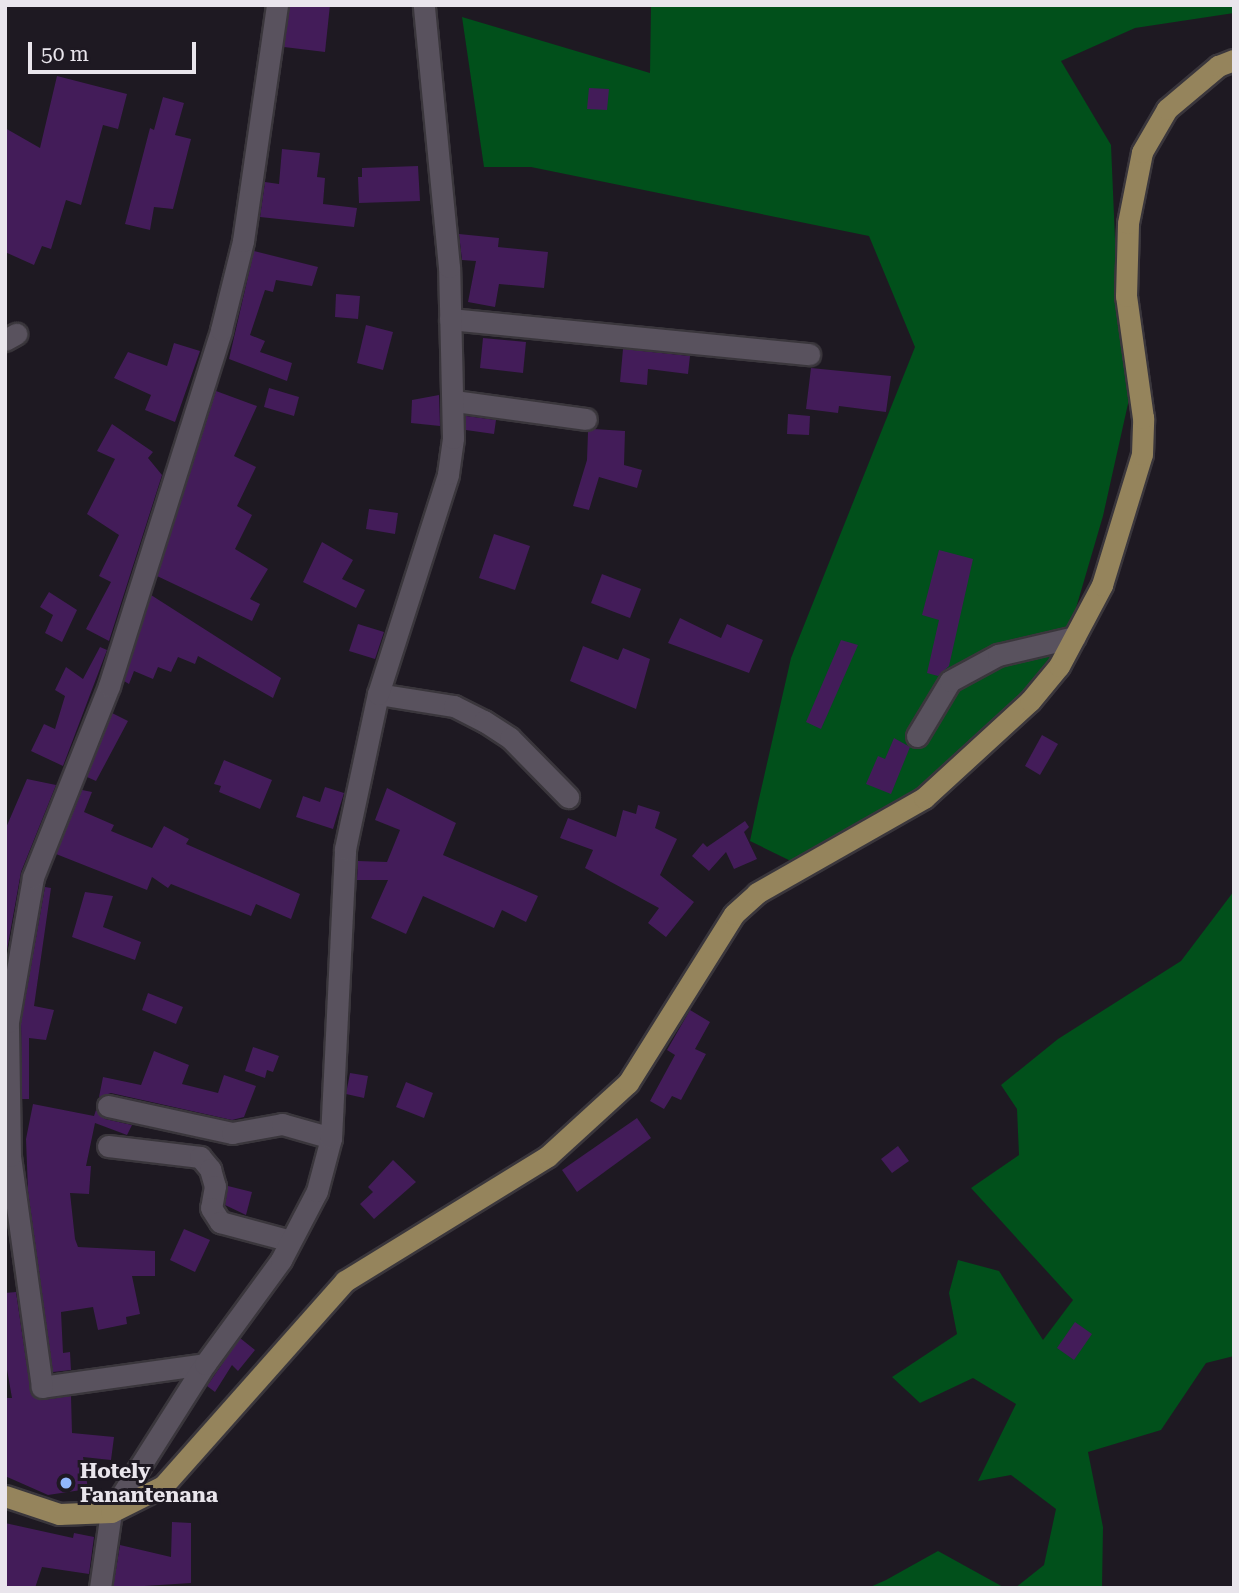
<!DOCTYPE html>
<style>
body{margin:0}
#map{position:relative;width:1239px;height:1593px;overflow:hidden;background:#1e1922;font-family:"Roboto Serif",serif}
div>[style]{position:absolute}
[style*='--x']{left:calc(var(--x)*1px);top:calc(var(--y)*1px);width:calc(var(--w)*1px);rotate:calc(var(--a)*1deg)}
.forest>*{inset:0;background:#01501b}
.building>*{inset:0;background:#431c59}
.roads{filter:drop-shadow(2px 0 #3a363c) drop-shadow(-2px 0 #3a363c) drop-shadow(0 2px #3a363c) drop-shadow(0 -2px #3a363c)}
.minor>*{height:21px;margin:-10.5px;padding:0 10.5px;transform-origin:10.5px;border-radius:10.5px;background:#59525e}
.major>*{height:21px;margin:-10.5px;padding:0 10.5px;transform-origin:10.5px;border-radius:10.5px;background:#95845c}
.dots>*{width:19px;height:19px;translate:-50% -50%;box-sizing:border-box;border:4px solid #1e1922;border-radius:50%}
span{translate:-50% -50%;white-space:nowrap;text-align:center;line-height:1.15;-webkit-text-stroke:6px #1e1922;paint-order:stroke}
.poi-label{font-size:21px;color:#e9e5ec;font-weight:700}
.left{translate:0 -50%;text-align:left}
.frame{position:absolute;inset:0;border:7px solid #e9e5ec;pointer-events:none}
.scale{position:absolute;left:28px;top:42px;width:168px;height:32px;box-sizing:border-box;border:4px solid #e9e5ec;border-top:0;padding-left:9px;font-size:21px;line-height:24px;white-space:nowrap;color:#e9e5ec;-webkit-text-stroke:5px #1e1922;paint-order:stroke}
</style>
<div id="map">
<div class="forest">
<i style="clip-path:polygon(651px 5px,1234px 5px,1234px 13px,1135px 28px,1061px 61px,1111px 145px,1115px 239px,1136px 368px,1103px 516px,1059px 666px,924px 798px,799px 865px,750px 841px,758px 803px,791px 658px,915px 347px,869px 236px,531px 167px,484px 167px,462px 17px,650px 73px)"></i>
<i style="clip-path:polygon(1234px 891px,1234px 1356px,1206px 1363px,1161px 1430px,1088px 1452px,1103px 1527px,1102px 1588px,1015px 1588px,1044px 1565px,1056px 1509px,1011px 1475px,978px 1481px,1016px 1404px,973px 1378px,920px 1403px,892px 1377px,957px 1334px,949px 1293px,958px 1260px,999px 1271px,1043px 1340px,1073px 1300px,971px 1188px,1019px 1155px,1017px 1109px,1001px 1085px,1058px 1039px,1181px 961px)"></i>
<i style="clip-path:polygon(938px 1551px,1005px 1588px,868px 1588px,886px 1580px)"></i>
</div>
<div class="building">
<i style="clip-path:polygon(290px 5px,330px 5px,325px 52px,284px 47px)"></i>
<i style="clip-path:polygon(57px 76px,127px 94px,118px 129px,103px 125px,81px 205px,66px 200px,51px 249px,42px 246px,34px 265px,5px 252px,5px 128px,40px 148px)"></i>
<i style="clip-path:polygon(589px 88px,609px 89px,607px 110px,587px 109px)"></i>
<i style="clip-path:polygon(163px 97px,184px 103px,175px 135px,191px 139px,173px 209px,154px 207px,150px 230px,125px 224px,150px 128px,154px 130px)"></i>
<i style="clip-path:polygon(282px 149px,320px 153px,317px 177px,325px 178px,323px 204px,357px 208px,354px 227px,260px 217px,265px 182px,279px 184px)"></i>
<i style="clip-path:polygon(418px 166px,420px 201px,359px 203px,358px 177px,362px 177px,362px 168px)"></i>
<i style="clip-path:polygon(459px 234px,499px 238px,498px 247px,548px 252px,544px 288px,499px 284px,495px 307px,468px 302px,476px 261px,462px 260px)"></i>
<i style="clip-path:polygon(254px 251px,318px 267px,312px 286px,276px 280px,273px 292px,265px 290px,250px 335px,265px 341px,260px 352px,292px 363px,287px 381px,229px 359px)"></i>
<i style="clip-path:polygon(336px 294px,360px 296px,358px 319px,335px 317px)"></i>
<i style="clip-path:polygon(366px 325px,393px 332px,383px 370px,357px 363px)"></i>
<i style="clip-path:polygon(483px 338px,526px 342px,523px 373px,480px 368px)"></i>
<i style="clip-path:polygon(174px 343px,200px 351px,175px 422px,145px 410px,151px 395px,114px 378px,128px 352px,167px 366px)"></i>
<i style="clip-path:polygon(623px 349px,690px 356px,688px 374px,648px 369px,647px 385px,620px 382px)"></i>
<i style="clip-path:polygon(811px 368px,891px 376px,886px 412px,839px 406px,838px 413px,806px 409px)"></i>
<i style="clip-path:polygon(269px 388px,299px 397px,294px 416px,264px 407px)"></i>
<i style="clip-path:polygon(216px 391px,257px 406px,234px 456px,256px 467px,237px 506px,252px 515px,235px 549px,268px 569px,250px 599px,260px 604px,252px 621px,157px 576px)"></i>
<i style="clip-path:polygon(439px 395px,440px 426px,411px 423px,412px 400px)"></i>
<i style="clip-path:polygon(788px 414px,810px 416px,809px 435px,787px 434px)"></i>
<i style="clip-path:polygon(466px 416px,496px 420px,494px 434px,466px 430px)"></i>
<i style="clip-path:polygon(112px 424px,153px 452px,148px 458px,162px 475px,109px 641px,86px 629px,111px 582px,99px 576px,119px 535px,87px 514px,115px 459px,97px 451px)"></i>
<i style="clip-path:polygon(594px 429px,625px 431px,624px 465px,642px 470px,637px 488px,599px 477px,589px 510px,573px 506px,587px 460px,588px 432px)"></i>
<i style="clip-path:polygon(369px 509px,398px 513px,395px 534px,366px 529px)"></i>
<i style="clip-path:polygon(494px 534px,530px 546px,515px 590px,479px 578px)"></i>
<i style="clip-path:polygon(322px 542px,353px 560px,342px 579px,365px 590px,356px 608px,303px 582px)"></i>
<i style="clip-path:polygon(939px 550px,973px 559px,949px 666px,938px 676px,927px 673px,939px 620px,922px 615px)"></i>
<i style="clip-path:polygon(602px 574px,641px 589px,630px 618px,591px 603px)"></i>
<i style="clip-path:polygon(49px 592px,77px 610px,62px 642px,45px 633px,53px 615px,40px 607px)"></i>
<i style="clip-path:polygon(151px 595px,281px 678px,273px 698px,198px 656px,195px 664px,178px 657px,171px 672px,158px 667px,153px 679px,134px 671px,129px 684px,124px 681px)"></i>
<i style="clip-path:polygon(680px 618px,721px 638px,727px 624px,763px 640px,749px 673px,668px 643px)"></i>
<i style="clip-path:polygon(358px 624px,384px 632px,375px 659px,349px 651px)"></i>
<i style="clip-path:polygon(841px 640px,858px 645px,821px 729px,806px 722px)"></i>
<i style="clip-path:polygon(583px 646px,618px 660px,623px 648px,650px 659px,636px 709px,570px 681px)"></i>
<i style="clip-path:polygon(100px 647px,107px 650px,63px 766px,31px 751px,44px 724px,55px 729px,65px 696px,55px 690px,66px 667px,83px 679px)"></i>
<i style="clip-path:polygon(112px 713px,128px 721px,96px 781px,87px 777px)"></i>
<i style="clip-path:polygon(1042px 735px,1058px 744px,1040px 775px,1025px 766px)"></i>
<i style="clip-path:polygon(894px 738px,910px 747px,891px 794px,866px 784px,878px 756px,885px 759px)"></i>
<i style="clip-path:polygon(224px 760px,272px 780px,260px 809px,219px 792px,221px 786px,214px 784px)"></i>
<i style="clip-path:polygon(27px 779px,56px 785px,21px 872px,5px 961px,5px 830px)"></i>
<i style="clip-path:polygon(325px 787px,344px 793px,333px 829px,296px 817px,303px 796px,320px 802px)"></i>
<i style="clip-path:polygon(387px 788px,456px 823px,443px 855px,538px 896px,526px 922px,502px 910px,494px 928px,423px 896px,406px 934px,371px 918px,388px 880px,357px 880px,358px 861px,387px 862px,400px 830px,375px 820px)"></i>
<i style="clip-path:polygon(82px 790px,92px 792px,84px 812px,114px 825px,111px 831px,152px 848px,164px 826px,189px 839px,186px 844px,300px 894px,291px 919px,256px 904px,251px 916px,171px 884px,168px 888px,152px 877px,147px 890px,56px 854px)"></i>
<i style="clip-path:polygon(638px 805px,660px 812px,655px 828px,677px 839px,660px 875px,694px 902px,666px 937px,648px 923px,659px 908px,585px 868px,593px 850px,560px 838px,568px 818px,616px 837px,623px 810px,636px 814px)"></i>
<i style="clip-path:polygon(745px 821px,749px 827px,744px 832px,757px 859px,734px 869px,726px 852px,709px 871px,692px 856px,703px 843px,707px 847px)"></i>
<i style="clip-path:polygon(45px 887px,51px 888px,34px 1006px,54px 1010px,46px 1040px,29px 1038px,29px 1099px,22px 1099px,21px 1023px)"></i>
<i style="clip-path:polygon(85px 892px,113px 896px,103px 927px,141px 942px,135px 960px,72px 937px)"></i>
<i style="clip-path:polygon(148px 993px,183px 1007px,176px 1024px,142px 1010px)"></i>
<i style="clip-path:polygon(690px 1010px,710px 1022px,695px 1049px,706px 1054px,681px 1100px,672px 1096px,664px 1109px,650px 1101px,675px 1055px,667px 1050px)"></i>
<i style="clip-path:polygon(253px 1047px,279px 1056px,273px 1072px,267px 1070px,265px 1078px,245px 1071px)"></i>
<i style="clip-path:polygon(154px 1051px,189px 1065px,182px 1084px,218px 1093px,224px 1075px,256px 1086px,244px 1117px,232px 1120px,111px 1093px,99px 1097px,103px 1077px,141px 1085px)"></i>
<i style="clip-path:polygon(350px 1073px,368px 1076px,364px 1098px,346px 1094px)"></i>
<i style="clip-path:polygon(406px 1082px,433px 1093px,424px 1118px,396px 1107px)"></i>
<i style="clip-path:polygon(33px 1104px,94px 1116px,96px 1110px,105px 1119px,132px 1125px,127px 1135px,95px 1123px,86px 1166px,91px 1166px,89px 1194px,70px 1193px,75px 1239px,78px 1247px,155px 1251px,155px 1276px,132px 1276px,140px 1314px,126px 1317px,127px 1324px,98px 1330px,93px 1307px,61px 1312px,63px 1353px,70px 1352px,71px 1370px,53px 1372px,28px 1191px,26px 1139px)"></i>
<i style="clip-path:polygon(637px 1118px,651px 1138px,577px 1192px,562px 1170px)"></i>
<i style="clip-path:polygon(898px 1146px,909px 1161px,892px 1173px,881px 1159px)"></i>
<i style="clip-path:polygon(393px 1160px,416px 1182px,374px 1219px,360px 1204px,373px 1192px,368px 1187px)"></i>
<i style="clip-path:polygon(228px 1186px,252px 1192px,246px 1215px,225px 1205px)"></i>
<i style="clip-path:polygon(184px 1229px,210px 1240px,195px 1272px,170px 1260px)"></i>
<i style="clip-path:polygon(16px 1292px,31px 1394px,43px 1400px,71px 1396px,72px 1433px,114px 1437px,111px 1460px,83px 1457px,88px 1489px,48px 1495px,5px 1476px,7px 1398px,12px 1398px,5px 1358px,5px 1293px)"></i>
<i style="clip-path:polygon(1075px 1322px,1092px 1334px,1074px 1360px,1057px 1348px)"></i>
<i style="clip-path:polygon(240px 1338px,255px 1350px,238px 1371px,232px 1365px,215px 1392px,207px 1386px)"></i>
<i style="clip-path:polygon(172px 1522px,191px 1523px,191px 1583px,113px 1588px,120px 1545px,171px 1557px)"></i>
<i style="clip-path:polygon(5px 1523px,73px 1538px,74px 1533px,94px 1537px,89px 1574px,42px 1567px,35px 1588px,5px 1588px)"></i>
</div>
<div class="roads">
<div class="minor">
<i style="--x:450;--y:319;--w:361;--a:5.6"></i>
<i style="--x:5;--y:340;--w:13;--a:-29"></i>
<i style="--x:455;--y:401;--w:132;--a:7.8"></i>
<i style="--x:378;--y:694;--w:77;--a:9"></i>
<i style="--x:454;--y:706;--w:34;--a:27"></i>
<i style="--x:484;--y:721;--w:31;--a:33"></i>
<i style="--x:510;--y:738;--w:83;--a:45.5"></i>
<i style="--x:917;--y:736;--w:64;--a:-59"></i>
<i style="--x:950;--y:681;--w:55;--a:-28.4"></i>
<i style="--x:998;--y:655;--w:79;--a:-13.2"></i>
<i style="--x:108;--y:1106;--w:127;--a:12.3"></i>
<i style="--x:232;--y:1133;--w:51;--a:-10.2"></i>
<i style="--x:282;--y:1124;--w:51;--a:15.9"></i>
<i style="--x:108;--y:1146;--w:93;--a:6.8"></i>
<i style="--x:200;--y:1157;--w:16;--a:50"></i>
<i style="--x:210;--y:1169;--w:18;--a:74"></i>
<i style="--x:215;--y:1186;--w:22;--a:100"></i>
<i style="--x:211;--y:1208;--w:17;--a:57"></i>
<i style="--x:220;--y:1222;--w:73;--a:15"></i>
<i style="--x:205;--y:1364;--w:165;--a:172"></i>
<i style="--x:42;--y:1387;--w:233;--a:-97.9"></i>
<i style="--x:10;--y:1156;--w:134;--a:-90.9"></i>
<i style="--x:8;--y:1022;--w:147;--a:-80.2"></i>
<i style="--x:33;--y:877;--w:206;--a:-68.3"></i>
<i style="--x:109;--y:686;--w:373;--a:-72.5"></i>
<i style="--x:221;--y:330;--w:92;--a:-76.1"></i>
<i style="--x:243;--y:241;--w:238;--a:-81.8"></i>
<i style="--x:100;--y:1588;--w:77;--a:-81.8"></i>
<i style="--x:111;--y:1512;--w:175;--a:-57.6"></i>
<i style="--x:205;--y:1364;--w:129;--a:-53.8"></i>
<i style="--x:281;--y:1260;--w:78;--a:-62.4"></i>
<i style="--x:317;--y:1191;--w:55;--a:-75.2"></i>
<i style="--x:331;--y:1138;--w:289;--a:-87.2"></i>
<i style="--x:345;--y:849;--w:158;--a:-78"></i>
<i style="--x:378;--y:694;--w:231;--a:-72.3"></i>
<i style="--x:448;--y:474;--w:36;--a:-82"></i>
<i style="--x:453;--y:438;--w:171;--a:-91.3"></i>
<i style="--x:449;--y:267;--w:263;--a:-95.5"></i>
</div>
<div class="major">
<i style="--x:5;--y:1496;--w:57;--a:18.4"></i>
<i style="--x:59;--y:1514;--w:52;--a:-2.2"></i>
<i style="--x:111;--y:1512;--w:58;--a:-26.6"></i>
<i style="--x:163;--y:1486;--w:274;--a:-48.4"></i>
<i style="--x:345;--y:1281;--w:238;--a:-31.6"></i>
<i style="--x:548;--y:1156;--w:108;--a:-42.4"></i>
<i style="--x:628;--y:1083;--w:199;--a:-57.9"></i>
<i style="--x:734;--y:914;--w:31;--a:-42"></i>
<i style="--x:757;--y:893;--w:192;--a:-29.6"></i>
<i style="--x:924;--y:798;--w:144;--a:-42.5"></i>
<i style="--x:1030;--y:701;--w:45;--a:-50.4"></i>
<i style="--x:1059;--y:666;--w:92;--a:-62"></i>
<i style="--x:1102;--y:585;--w:137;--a:-73"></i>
<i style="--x:1142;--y:454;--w:36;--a:-88"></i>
<i style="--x:1143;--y:418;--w:123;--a:-97.9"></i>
<i style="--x:1126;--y:296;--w:73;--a:-88.4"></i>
<i style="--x:1128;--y:223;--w:72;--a:-78.8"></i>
<i style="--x:1142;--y:152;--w:50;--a:-59.8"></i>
<i style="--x:1167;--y:109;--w:67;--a:-40.1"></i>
<i style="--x:1218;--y:66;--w:17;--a:-21"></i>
</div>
</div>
<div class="dots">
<i style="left:66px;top:1483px;background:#92b7fd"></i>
</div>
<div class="poi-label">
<span class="left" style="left:80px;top:1483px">Hotely<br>Fanantenana</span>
</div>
<div class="frame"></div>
<div class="scale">50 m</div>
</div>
